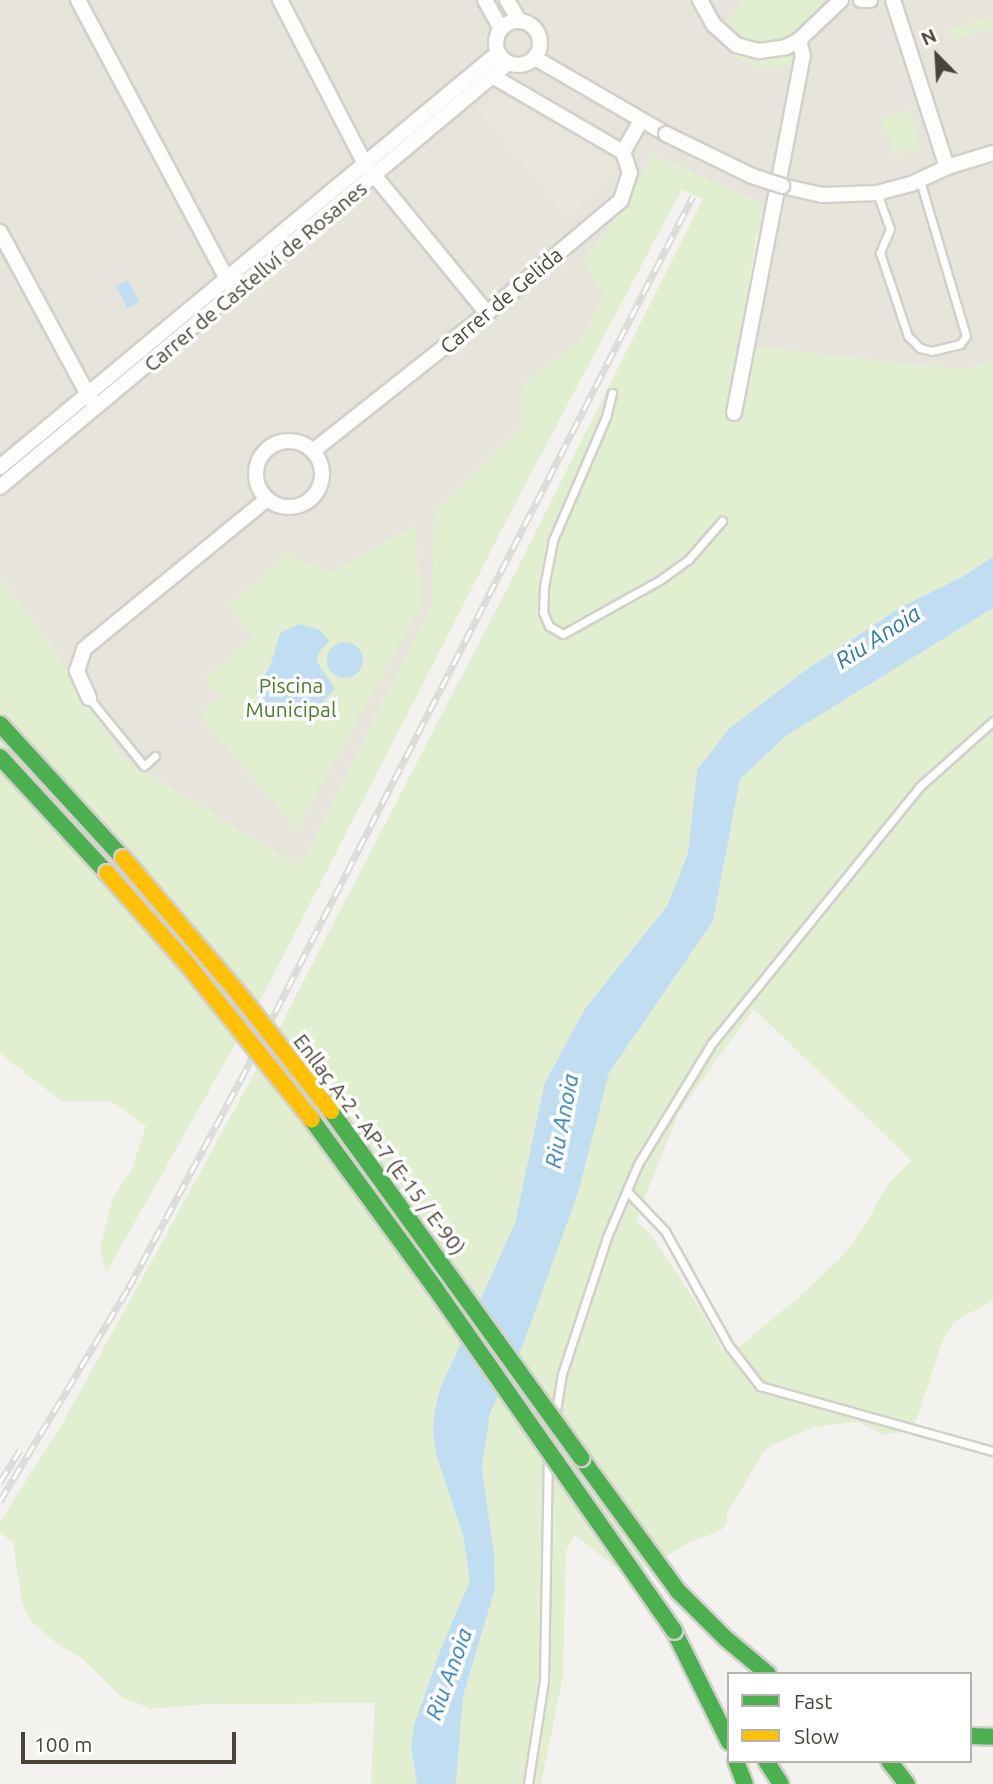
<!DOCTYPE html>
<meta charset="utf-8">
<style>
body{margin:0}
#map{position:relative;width:993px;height:1784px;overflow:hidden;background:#f4f2ee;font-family:Ubuntu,sans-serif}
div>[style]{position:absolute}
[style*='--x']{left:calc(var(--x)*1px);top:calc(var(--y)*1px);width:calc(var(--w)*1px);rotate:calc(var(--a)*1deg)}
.residential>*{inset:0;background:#e7e4dc}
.education>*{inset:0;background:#eae5da}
.green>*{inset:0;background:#e1eecf}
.water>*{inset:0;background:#c0ddf1}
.round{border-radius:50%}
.roads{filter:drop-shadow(2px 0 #d2d0cb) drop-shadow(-2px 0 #d2d0cb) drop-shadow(0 2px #d2d0cb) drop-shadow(0 -2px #d2d0cb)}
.lane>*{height:7px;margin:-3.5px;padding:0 3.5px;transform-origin:3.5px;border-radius:3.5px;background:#fdfdfc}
.street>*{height:14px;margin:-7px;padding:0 7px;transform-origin:7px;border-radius:7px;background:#fdfdfc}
.street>.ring{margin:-7px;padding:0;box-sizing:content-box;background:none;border:14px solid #fdfdfc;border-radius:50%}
.fast>*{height:16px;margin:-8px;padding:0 8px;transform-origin:8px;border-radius:8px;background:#4caf50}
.rail>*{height:7px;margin-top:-3.5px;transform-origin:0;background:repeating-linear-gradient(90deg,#fff 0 13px,#dbdbda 0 26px);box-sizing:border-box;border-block:2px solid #dbdbda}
.bridges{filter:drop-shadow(2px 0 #d2d0cb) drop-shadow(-2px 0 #d2d0cb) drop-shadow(0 2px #d2d0cb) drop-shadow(0 -2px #d2d0cb)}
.street-bridge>*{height:14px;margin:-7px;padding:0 7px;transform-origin:7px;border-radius:7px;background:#fdfdfc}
.fast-bridge>*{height:16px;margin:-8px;padding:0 8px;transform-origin:8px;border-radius:8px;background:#4caf50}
.slow-bridge>*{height:16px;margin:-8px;padding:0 8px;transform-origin:8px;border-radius:8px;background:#ffc107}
span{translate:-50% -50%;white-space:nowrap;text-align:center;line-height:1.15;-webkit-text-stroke:7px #fff;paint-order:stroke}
.street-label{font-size:21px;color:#4b4439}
.park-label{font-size:21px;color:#4a7f2a}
.water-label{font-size:23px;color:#2e7ab2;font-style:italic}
.legend{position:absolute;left:727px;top:1672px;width:245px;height:91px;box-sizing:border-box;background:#fff;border:2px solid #b7b4b0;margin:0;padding:9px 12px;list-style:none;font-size:21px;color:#4b4439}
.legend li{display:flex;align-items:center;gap:14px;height:35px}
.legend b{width:35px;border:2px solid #b7b4b0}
.north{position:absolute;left:902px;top:21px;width:70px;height:70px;-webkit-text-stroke:5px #fff;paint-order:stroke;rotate:336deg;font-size:19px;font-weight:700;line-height:28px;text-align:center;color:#4b4439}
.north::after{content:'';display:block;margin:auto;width:24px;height:32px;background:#4b4439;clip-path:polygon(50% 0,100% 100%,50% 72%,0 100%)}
.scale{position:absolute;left:21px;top:1732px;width:215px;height:32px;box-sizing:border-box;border:4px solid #4b4439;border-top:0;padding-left:9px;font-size:21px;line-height:24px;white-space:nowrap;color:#4b4439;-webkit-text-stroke:5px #fff;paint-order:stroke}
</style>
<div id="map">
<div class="residential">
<i style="clip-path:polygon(0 0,993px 0,993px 361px,963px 370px,738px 345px,754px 268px,762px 204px,652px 155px,624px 208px,583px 260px,605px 295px,582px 340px,523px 385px,520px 429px,435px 512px,432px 606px,300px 867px,124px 760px,47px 639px,0 579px)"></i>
</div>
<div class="education">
<i style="clip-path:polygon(501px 94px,617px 162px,617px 165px,582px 201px,572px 218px,568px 218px,477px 108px,491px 96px)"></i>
</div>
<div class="green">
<i style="clip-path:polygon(741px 0,824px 0,791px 64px,763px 67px,740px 60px,718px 41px)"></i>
<i style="clip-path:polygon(993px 16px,993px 28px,953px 40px,949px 29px)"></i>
<i style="clip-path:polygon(908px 109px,920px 148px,894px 156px,881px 118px)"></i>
<i style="clip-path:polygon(652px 155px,762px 204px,739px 345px,963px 370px,993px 361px,993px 557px,962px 577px,901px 607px,803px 672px,729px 729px,697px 770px,688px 853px,667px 906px,584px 1010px,544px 1085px,515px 1223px,440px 1389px,433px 1431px,436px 1454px,463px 1536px,470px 1581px,442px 1646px,414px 1725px,411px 1746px,417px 1784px,371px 1784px,375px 1703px,209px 1704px,151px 1709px,122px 1697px,81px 1658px,56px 1643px,32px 1622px,22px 1604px,13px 1542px,0 1533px,0 1521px,60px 1428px,283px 1021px,513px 577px,703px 199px,682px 189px,527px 481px,262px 997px,106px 1273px,100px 1249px,113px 1198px,132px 1169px,146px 1126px,111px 1101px,61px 1101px,0 1053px,0 579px,47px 639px,124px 760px,300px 867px,432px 606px,435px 512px,520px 429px,522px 385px,582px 340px,605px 295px,583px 260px,624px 208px)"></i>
<i style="clip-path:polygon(415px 525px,422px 604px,297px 829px,199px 715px,220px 697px,205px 678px,254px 637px,228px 606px,286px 556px,333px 572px)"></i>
<i style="clip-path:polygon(evenodd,993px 608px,993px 1301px,958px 1319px,951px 1327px,944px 1337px,919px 1413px,913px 1425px,905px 1431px,883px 1435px,859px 1422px,834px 1424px,812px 1428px,772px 1445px,764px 1451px,727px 1513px,727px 1524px,720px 1531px,690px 1542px,648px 1567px,615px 1567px,574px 1534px,566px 1552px,563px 1676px,541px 1784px,456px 1784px,463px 1696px,495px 1589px,494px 1555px,482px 1468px,490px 1413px,521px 1350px,578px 1193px,609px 1073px,713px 921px,740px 779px,786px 736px,993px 608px,754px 1009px,911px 1160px,886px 1187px,864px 1227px,843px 1255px,808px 1289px,732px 1353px,722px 1349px,701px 1310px,651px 1235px,636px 1220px,679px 1112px,754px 1009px)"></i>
</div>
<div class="water">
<i style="clip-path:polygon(128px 280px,139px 302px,127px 308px,116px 286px)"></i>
<i style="clip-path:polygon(993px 557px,993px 608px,786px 736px,740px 779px,713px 921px,609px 1073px,578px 1193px,521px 1350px,490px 1413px,482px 1468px,494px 1555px,495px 1589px,463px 1696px,456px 1784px,417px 1784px,411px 1746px,414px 1725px,442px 1646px,470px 1581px,463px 1536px,436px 1454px,433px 1431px,435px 1410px,440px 1389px,515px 1223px,544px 1085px,584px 1010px,667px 906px,688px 853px,697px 770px,729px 729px,803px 672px,901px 607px,962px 577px)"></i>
<i style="clip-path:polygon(299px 624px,320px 630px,329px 641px,319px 652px,317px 662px,335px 689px,314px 711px,286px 719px,266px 710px,261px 701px,258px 686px,270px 667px,280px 633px)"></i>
<i class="round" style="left:327px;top:642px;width:36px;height:36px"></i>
</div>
<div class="roads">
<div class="lane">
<i style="--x:877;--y:193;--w:38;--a:70"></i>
<i style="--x:890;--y:229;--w:26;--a:113"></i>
<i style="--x:880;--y:253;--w:88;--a:71.4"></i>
<i style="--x:908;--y:336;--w:17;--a:45"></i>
<i style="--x:920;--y:348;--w:12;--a:14"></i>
<i style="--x:932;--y:351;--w:29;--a:-14"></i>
<i style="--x:960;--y:344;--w:10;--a:-53"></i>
<i style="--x:966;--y:336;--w:162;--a:-106.5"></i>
<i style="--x:612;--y:393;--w:25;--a:104"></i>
<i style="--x:606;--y:417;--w:134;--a:113.3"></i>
<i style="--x:553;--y:540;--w:48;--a:100.8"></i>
<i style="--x:544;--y:587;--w:25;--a:92"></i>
<i style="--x:543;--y:612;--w:15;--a:67"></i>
<i style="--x:549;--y:626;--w:16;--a:30"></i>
<i style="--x:563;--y:634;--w:111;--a:-29.1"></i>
<i style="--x:660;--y:580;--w:34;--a:-36"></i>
<i style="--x:688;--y:560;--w:52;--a:-48.9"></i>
<i style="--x:89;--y:698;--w:87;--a:51"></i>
<i style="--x:144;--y:766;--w:15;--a:-42"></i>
<i style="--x:627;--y:1191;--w:55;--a:46.5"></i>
<i style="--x:665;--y:1231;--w:132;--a:60.9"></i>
<i style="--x:729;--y:1346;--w:51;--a:52.2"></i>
<i style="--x:760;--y:1386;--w:242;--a:15.6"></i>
<i style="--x:556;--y:1411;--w:37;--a:-81"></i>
<i style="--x:562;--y:1374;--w:144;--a:-71.8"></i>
<i style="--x:607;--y:1237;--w:79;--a:-67"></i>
<i style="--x:638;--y:1164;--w:142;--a:-58.6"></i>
<i style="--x:712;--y:1043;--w:329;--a:-51"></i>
<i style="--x:919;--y:787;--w:99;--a:-41.7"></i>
<i style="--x:528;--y:1784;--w:104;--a:-81.2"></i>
<i style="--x:544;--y:1681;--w:220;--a:-89"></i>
</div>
<div class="street">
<i style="--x:78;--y:0;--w:324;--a:61.9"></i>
<i style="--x:280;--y:0;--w:185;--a:62.6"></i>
<i style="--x:365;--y:164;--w:193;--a:50.7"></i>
<i style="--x:485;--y:0;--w:33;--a:61"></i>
<i style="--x:507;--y:0;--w:24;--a:60"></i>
<i style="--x:700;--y:0;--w:29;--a:61"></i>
<i style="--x:714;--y:25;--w:30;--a:42"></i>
<i style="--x:736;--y:45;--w:24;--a:15"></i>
<i style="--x:759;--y:51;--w:27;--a:-8"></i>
<i style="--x:786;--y:47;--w:15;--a:-28"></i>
<i style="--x:799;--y:40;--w:58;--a:-43.6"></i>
<i style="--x:861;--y:0;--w:9;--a:0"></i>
<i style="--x:893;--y:0;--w:176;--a:72.1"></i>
<i class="ring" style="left:496px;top:21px;width:30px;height:30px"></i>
<i style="--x:535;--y:58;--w:151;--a:30.1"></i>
<i style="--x:494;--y:77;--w:149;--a:30.2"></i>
<i style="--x:782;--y:186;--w:41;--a:12.7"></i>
<i style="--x:822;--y:195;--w:55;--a:-2.1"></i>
<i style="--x:877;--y:193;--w:35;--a:-15"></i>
<i style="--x:911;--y:184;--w:40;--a:-25"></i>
<i style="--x:947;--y:167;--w:48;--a:-16.9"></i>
<i style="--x:0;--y:232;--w:191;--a:61.6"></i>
<i style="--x:734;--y:413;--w:364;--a:-79.1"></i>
<i style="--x:803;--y:56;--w:16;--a:-104"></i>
<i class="ring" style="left:256px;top:441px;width:52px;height:52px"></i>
<i style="--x:313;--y:451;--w:222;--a:-38.4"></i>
<i style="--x:487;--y:313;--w:175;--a:-40.1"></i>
<i style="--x:621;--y:200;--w:28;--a:-72"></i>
<i style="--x:630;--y:173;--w:22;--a:-108"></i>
<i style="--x:623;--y:152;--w:36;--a:-60"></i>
<i style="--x:0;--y:467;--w:648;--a:-39.74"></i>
<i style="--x:0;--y:487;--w:662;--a:-39.85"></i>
<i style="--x:89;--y:698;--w:30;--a:-114"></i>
<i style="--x:77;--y:671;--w:23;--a:-72"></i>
<i style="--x:84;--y:649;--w:237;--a:-39.3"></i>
</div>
<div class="fast">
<i style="--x:0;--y:724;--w:182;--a:47.5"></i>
<i style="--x:0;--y:757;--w:158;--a:47.3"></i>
<i style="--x:581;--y:1458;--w:165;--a:53.9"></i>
<i style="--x:678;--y:1591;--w:66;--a:45"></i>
<i style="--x:725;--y:1638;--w:56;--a:39.9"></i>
<i style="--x:674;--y:1631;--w:124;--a:63.6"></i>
<i style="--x:970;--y:1736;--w:23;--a:2"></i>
<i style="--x:736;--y:1761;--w:25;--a:69"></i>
<i style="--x:766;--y:1761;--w:27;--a:57"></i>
<i style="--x:889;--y:1761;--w:29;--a:52"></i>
</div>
</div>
<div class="rail">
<i style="--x:0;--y:1482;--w:38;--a:-58"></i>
<i style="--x:0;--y:1501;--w:250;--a:-58.9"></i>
<i style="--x:129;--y:1287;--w:234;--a:-61.7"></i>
<i style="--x:240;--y:1081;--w:994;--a:-62.89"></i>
</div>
<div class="bridges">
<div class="street-bridge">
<i style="--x:666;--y:134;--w:96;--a:26"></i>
<i style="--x:752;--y:176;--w:32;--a:18"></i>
</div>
<div class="fast-bridge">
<i style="--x:331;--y:1111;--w:428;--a:54.2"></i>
<i style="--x:312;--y:1120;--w:208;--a:53.8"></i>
<i style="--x:435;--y:1288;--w:418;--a:55.1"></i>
</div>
<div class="slow-bridge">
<i style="--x:123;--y:858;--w:179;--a:49.5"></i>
<i style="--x:239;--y:994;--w:149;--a:51.8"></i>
<i style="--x:107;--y:873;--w:123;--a:48.6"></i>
<i style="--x:188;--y:965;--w:198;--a:51.3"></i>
</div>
</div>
<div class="street-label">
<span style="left:255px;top:276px;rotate:-40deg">Carrer de Castellví de Rosanes</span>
<span style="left:501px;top:300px;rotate:-40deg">Carrer de Gelida</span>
<span style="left:380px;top:1144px;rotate:53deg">Enllaç A-2 - AP-7 (E-15 / E-90)</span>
</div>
<div class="park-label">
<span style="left:291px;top:697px">Piscina<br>Municipal</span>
</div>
<div class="water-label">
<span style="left:878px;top:637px;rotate:-33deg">Riu Anoia</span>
<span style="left:562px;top:1121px;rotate:-79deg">Riu Anoia</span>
<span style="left:449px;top:1674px;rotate:-70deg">Riu Anoia</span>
</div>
<ul class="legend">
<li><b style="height:9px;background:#4caf50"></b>Fast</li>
<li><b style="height:9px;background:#ffc107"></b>Slow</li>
</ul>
<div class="north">N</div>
<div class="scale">100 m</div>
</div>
